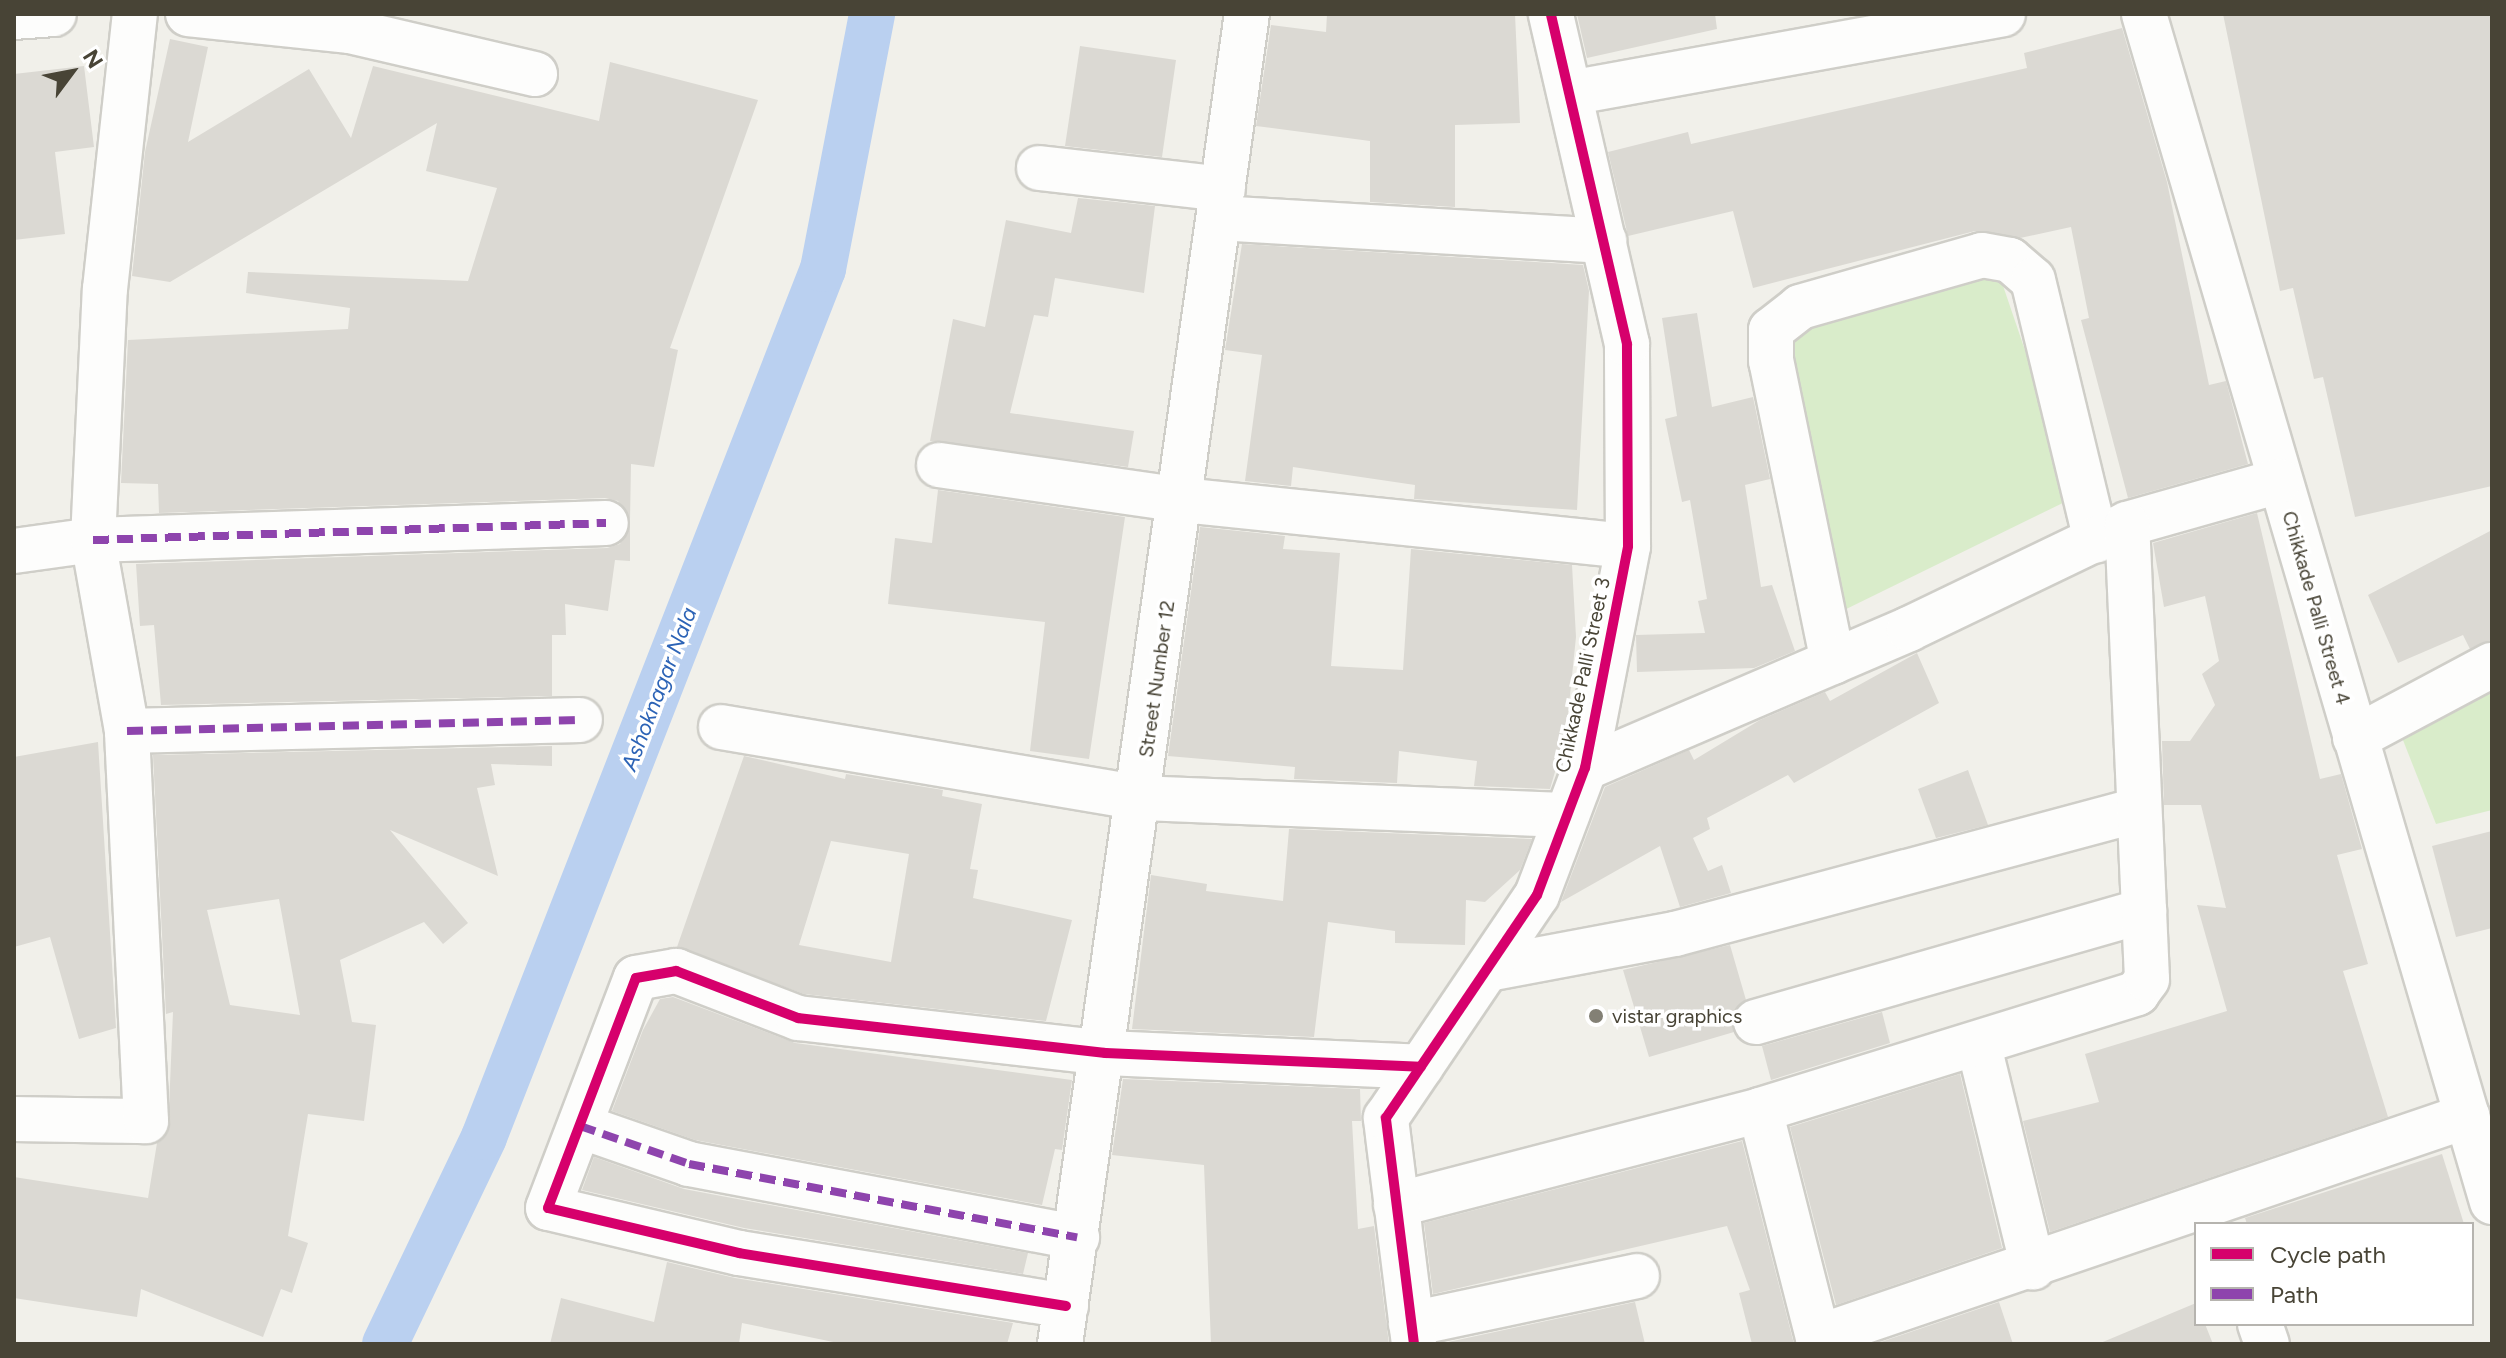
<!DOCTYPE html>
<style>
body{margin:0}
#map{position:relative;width:2506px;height:1358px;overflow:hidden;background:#f1f0ea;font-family:Figtree,sans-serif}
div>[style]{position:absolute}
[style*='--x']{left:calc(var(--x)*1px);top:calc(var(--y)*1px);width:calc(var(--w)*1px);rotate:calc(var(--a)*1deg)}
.green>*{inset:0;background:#d9ecca}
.canal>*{height:46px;margin:-23px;padding:0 23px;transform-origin:23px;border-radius:23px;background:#bad0f0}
.building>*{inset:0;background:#dbd9d3}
.roads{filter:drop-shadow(2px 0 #cfcec8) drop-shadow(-2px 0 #cfcec8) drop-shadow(0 2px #cfcec8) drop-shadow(0 -2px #cfcec8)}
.minor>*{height:44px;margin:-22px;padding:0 22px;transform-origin:22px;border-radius:22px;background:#fdfdfc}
.quiet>*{height:8px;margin-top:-4px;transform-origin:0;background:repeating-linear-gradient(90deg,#8e44ad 0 16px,transparent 0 24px)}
.cycleway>*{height:10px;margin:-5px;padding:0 5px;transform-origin:5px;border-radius:5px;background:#d6006c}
.dots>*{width:22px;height:22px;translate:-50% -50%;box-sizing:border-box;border:4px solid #fff;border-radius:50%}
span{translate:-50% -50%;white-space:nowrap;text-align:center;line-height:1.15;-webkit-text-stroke:7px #fff;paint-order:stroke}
.street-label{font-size:20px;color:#484436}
.poi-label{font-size:20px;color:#484436}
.left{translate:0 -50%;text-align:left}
.water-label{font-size:22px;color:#2c63b6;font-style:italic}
.frame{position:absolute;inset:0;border:16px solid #484436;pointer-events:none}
.legend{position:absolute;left:2194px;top:1222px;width:280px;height:104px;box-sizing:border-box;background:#fff;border:2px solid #b6b4af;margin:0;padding:10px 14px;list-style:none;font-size:24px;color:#484436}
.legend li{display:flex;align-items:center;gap:16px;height:40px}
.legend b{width:40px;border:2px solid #b6b4af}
.north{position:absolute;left:32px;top:32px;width:80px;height:80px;-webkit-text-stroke:6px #fff;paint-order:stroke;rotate:58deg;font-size:22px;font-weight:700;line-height:32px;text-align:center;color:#484436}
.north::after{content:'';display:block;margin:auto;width:28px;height:36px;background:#484436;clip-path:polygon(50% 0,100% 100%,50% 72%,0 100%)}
</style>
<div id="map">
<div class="green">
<i style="clip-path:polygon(1998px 271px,2075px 497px,1832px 616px,1785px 304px)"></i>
<i style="clip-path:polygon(2492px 684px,2492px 810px,2436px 824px,2399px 730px)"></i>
</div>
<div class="canal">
<i style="--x:385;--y:1344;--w:229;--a:-64.4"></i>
<i style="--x:484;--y:1137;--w:932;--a:-68.67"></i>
<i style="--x:823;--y:269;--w:260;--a:-79.1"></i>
</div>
<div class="building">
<i style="clip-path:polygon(1327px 14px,1515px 14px,1520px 123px,1455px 125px,1455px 207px,1370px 202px,1370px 141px,1256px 126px,1271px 25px,1326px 32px)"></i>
<i style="clip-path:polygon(1577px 14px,1715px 14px,1717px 29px,1587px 58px)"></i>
<i style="clip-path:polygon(2223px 14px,2492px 14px,2492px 486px,2355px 517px,2323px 377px,2314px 379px,2293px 288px,2280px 291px)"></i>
<i style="clip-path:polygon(2122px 28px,2167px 182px,2209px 385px,2226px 381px,2248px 464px,2128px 498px,2081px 320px,2089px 318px,2071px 227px,2020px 238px,1975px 231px,1753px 288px,1733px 211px,1628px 236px,1608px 152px,1688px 132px,1691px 144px,2027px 68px,2024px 53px)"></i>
<i style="clip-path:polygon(170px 39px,208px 47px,188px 142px,309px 69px,351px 138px,373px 66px,599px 121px,610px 62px,758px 100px,670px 348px,678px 350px,654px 467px,631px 464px,630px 520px,618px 501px,605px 498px,159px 513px,158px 484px,121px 483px,128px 340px,348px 329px,350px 308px,246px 293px,248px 272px,468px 281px,497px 188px,426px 171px,437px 123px,170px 282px,132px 276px,145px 152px)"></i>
<i style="clip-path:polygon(1080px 46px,1176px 60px,1162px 157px,1065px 146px)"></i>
<i style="clip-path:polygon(84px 66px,94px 147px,55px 152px,65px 234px,14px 240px,14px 74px)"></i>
<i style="clip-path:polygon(1078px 198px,1155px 206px,1144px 293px,1055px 278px,1048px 317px,1034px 315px,1010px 413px,1134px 431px,1128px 467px,930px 441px,953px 319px,985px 327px,1006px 220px,1071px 233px)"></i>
<i style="clip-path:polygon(1242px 244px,1583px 265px,1589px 291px,1577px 510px,1414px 499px,1415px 485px,1293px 467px,1291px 486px,1245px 481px,1262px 355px,1225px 350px)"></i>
<i style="clip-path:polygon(1697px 313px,1712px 407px,1753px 397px,1770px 479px,1745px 485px,1761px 587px,1772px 585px,1795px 651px,1754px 668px,1637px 672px,1636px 635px,1705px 633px,1698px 601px,1707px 599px,1690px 500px,1682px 502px,1665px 419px,1677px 416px,1662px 318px)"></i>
<i style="clip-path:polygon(938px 490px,1125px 517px,1089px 759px,1030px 751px,1045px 622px,888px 604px,895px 538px,932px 543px)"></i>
<i style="clip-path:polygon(2257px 513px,2320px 779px,2341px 774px,2362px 849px,2337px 855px,2368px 964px,2343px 971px,2388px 1117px,2050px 1232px,2023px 1121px,2099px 1102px,2085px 1054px,2227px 1011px,2197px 905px,2226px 908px,2201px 805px,2164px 805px,2162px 741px,2190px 741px,2215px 705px,2202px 674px,2219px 661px,2205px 596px,2164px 607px,2153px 543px)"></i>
<i style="clip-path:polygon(630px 525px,630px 561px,615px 560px,608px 611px,565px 604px,566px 635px,552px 635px,552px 696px,161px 705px,154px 625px,140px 626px,136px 564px,607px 548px,620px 544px)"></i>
<i style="clip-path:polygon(1200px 527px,1285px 536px,1283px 549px,1340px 553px,1331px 666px,1403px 670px,1411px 549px,1572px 565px,1576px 637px,1566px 734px,1550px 789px,1474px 786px,1477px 761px,1399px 751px,1397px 783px,1294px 779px,1295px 767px,1168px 756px)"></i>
<i style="clip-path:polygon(2492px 530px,2492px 640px,2470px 649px,2463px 635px,2398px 663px,2368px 595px)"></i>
<i style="clip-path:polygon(1917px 653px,1939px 703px,1794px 783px,1788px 775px,1707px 818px,1710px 829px,1693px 838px,1708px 871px,1722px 865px,1731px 893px,1680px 907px,1660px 846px,1561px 902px,1605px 787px,1689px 750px,1694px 760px,1760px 720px,1825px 692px,1830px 701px)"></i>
<i style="clip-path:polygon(98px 742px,116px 1028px,79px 1039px,50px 937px,14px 947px,14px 757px)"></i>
<i style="clip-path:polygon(evenodd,552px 746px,552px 766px,491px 764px,495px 785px,477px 788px,498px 876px,390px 830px,468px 923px,443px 944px,424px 922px,340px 960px,352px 1022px,376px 1025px,364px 1121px,308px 1114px,288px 1236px,308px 1243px,292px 1293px,281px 1289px,263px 1337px,141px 1289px,137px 1317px,14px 1298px,14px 1177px,148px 1198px,157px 1143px,168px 1132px,173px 1012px,166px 1014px,153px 755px,552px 746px,279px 899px,300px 1015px,230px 1005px,207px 910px,279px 899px)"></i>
<i style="clip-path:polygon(evenodd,744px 756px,845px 779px,846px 774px,943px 790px,942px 796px,982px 804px,970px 869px,978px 870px,973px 898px,1072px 920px,1046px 1021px,804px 994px,677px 947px,744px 756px,831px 841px,909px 854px,891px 962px,799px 945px,831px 841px)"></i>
<i style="clip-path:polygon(1968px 770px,1988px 825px,1936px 838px,1918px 789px)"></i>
<i style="clip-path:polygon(1289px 829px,1532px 839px,1520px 870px,1485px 902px,1466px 900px,1465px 945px,1395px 943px,1395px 931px,1328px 922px,1314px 1037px,1132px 1029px,1151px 875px,1207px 884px,1206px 891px,1283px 901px)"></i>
<i style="clip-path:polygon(2492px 831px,2492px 928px,2456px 937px,2432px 846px)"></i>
<i style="clip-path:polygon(1730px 945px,1746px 1000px,1732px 1015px,1734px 1032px,1649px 1057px,1623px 970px)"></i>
<i style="clip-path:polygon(673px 997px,795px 1043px,1072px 1080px,1062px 1150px,1055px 1149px,1042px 1205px,695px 1140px,612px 1111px,643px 1030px,660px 999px)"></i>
<i style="clip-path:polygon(1882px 1012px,1890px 1043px,1771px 1080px,1762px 1046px)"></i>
<i style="clip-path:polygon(1960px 1074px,2002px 1248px,1836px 1305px,1790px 1127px)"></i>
<i style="clip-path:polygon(1123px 1079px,1360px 1089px,1361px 1121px,1352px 1121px,1358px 1229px,1374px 1226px,1389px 1344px,1211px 1344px,1204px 1165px,1112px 1155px)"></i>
<i style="clip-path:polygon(1742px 1141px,1794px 1344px,1752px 1344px,1739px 1293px,1750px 1290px,1727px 1226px,1433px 1294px,1424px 1223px)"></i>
<i style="clip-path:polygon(2442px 1154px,2464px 1224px,2247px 1224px,2245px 1218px)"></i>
<i style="clip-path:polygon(594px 1157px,684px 1189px,1028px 1253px,1023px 1274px,744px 1228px,582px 1190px)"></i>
<i style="clip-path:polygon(667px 1262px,735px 1278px,1013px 1323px,1007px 1344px,843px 1344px,742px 1323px,739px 1344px,550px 1344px,561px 1298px,654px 1322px)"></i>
<i style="clip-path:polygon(1635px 1302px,1645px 1344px,1438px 1344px,1439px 1344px)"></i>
<i style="clip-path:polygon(1999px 1302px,2013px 1344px,1875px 1344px)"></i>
<i style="clip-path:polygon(2196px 1303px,2196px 1324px,2205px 1324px,2213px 1344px,2098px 1344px)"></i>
</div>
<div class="roads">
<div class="minor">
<i style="--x:188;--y:14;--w:163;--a:6"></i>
<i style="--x:350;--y:31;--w:190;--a:13.1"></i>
<i style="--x:2144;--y:14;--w:1238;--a:73.67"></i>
<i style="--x:14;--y:17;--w:40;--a:-4.3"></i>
<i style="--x:1570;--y:93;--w:440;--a:-10.3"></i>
<i style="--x:1039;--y:168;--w:185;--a:6.5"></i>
<i style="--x:1219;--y:218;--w:386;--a:3.4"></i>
<i style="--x:939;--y:465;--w:245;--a:8.2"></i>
<i style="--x:1181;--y:500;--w:449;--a:5.9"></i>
<i style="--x:14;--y:551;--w:80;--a:-7.9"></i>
<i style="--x:93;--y:540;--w:513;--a:-1.9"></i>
<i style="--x:1833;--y:662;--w:307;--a:-101.6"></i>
<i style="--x:1771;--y:361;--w:31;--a:-90"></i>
<i style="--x:1771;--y:330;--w:37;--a:-38"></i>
<i style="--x:1800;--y:307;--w:189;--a:-15.9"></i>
<i style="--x:1982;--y:255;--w:28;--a:10"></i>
<i style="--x:2010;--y:260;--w:30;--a:41"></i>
<i style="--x:2033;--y:280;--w:268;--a:76.4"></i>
<i style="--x:721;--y:727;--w:425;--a:9.6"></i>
<i style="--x:1140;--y:798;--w:427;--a:2.3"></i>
<i style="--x:127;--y:731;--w:453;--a:-1.4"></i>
<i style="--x:2355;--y:738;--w:155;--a:-28.1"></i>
<i style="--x:1585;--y:768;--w:353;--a:-23.2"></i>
<i style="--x:1909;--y:629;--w:242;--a:-25.7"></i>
<i style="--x:2127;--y:524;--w:158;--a:-15.8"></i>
<i style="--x:1493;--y:968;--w:185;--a:-10.6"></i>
<i style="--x:1675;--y:934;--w:480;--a:-15"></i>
<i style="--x:1756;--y:1022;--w:404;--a:-16"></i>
<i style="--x:1979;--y:1046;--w:228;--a:76.3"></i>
<i style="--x:1760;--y:1110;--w:234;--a:75.7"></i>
<i style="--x:1818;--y:1337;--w:686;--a:-18.8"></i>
<i style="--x:14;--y:1119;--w:132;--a:0.9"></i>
<i style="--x:146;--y:1121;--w:390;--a:-92.8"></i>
<i style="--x:127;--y:731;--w:194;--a:-100.1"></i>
<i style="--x:93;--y:540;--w:251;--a:-87.3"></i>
<i style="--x:105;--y:289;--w:277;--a:-83.8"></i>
<i style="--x:580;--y:1126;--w:115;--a:19.2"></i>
<i style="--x:689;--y:1164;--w:395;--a:10.7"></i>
<i style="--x:1396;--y:1205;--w:376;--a:-14.6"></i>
<i style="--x:1760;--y:1110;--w:395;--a:-17.2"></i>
<i style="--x:2137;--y:993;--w:17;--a:-54"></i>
<i style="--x:2147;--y:979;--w:455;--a:-92.5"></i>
<i style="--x:1066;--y:1306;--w:331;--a:-170.8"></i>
<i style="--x:739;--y:1253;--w:196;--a:-166.7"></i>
<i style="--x:548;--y:1208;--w:246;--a:-69.1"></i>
<i style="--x:636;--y:978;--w:41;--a:-9.9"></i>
<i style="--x:676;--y:971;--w:131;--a:21.1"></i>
<i style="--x:798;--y:1018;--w:309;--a:6.5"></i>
<i style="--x:1105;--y:1053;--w:316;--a:2.5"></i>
<i style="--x:1411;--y:1324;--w:231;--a:-12"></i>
<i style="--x:2260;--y:1324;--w:21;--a:71"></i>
<i style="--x:1060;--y:1344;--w:1343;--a:-82"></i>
<i style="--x:1414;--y:1344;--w:228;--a:-97.1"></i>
<i style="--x:1386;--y:1118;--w:269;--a:-55.9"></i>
<i style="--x:1537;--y:895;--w:136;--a:-69.3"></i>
<i style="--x:1585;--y:768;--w:226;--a:-79"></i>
<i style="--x:1628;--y:546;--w:202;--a:-90.3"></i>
<i style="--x:1627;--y:344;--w:339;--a:-103"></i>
</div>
</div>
<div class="quiet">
<i style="--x:93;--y:540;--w:513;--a:-1.9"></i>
<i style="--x:127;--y:731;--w:453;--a:-1.4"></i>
<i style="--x:580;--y:1126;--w:115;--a:19.2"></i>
<i style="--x:689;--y:1164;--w:395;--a:10.7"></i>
</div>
<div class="cycleway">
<i style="--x:1066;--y:1306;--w:331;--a:-170.8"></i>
<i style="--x:739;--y:1253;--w:196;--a:-166.7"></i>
<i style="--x:548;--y:1208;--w:246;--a:-69.1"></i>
<i style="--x:636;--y:978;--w:41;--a:-9.9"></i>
<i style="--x:676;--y:971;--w:131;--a:21.1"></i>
<i style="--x:798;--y:1018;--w:309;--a:6.5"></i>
<i style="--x:1105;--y:1053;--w:316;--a:2.5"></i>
<i style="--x:1414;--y:1344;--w:228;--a:-97.1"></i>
<i style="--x:1386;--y:1118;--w:269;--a:-55.9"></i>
<i style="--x:1537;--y:895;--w:136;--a:-69.3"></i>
<i style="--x:1585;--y:768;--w:226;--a:-79"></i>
<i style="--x:1628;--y:546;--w:202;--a:-90.3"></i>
<i style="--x:1627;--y:344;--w:339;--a:-103"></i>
</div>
<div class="dots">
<i style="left:1596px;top:1016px;background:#838075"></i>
</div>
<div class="street-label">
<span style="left:2316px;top:608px;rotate:74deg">Chikkade Palli Street 4</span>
<span style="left:1583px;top:675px;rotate:-78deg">Chikkade Palli Street 3</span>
<span style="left:1157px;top:679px;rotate:-82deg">Street Number 12</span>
</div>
<div class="poi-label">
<span class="left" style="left:1612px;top:1016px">vistar graphics</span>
</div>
<div class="water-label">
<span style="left:659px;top:689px;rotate:-69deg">Ashoknagar Nala</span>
</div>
<div class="frame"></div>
<ul class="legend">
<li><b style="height:10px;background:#d6006c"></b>Cycle path</li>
<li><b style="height:10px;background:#8e44ad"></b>Path</li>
</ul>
<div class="north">N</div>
</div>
